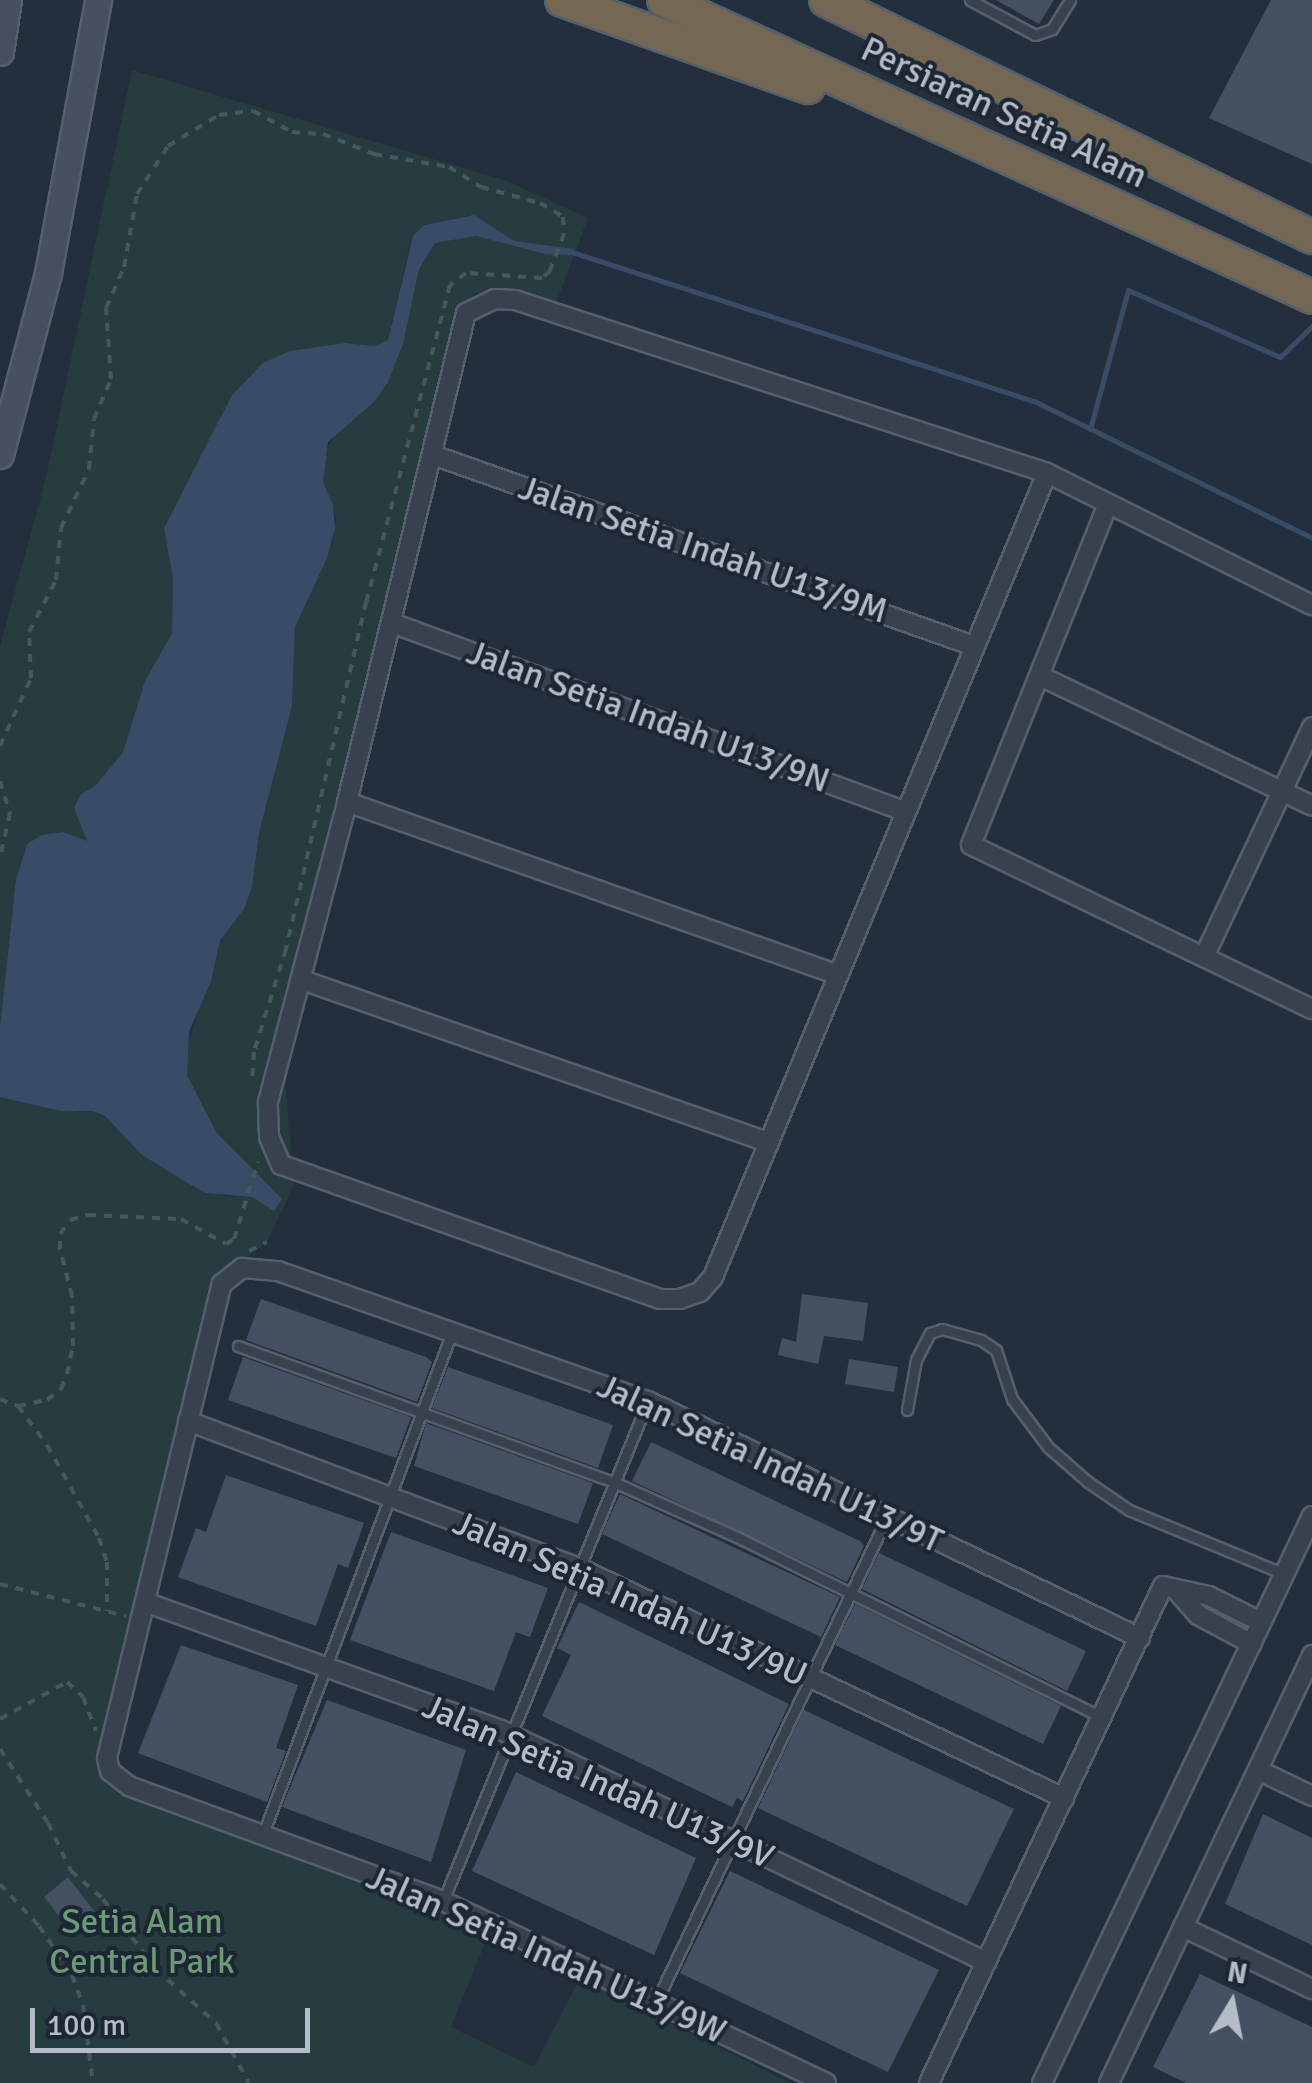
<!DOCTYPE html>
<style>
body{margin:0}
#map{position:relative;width:1312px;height:2083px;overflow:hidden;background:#242f3e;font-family:Signika,sans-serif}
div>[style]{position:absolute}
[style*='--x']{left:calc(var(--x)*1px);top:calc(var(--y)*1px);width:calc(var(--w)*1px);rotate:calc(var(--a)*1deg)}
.green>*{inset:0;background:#263c3f}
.water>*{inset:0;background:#394c67}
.stream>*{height:5px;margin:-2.5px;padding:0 2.5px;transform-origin:2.5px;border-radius:2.5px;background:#394c67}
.building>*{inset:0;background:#455162}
.path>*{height:4px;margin-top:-2px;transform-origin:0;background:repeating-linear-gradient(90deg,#44595c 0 8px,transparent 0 16px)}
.roads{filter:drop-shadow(2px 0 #565f6c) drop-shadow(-2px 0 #565f6c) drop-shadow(0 2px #565f6c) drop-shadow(0 -2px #565f6c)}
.lane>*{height:9px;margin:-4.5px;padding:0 4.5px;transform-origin:4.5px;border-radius:4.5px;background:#38414e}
.street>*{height:18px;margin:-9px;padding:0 9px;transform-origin:9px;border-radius:9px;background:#38414e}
.secondary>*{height:25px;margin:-12.5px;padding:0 12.5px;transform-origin:12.5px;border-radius:12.5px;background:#465061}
.highway>*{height:32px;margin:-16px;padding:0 16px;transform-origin:16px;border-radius:16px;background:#746855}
span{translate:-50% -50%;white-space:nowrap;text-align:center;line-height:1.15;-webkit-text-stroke:8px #1d2633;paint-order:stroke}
.street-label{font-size:35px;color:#b4bcc9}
.park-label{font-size:35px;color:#6b9a76}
.north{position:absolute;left:1182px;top:1953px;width:100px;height:100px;-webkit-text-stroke:8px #1d2633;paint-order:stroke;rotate:10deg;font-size:28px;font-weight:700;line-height:40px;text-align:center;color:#b4bcc9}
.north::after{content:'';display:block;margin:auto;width:35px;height:45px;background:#b4bcc9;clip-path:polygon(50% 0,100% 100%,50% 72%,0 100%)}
.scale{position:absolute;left:30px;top:2008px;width:280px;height:45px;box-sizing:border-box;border:5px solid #b4bcc9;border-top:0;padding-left:12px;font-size:30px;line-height:35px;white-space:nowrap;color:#b4bcc9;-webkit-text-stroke:8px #1d2633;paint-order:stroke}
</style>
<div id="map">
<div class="green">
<i style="clip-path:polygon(132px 70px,507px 181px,588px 218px,556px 303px,507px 288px,476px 293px,459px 308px,281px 1033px,294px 1185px,267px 1242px,229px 1271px,109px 1777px,492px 1926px,451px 2027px,534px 2067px,580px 1978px,790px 2083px,0 2083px,0 1097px,78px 1112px,93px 1111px,105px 1116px,142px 1155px,184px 1181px,223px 1196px,252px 1197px,274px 1210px,281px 1199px,216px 1132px,187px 1075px,186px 1051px,220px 940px,252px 887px,259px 833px,292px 706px,295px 627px,333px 543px,336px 517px,323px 483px,324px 452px,337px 432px,375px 401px,396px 363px,419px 269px,435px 243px,476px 236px,545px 254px,570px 255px,573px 250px,514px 241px,469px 215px,424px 225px,410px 243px,388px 340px,374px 346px,345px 343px,290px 351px,232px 395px,164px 528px,173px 579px,172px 633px,145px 682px,123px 752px,96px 785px,80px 795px,74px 808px,88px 842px,63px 832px,27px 844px,16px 879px,0 1027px,0 646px,46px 478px)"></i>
</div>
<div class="water">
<i style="clip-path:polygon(474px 215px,514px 241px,574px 249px,570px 255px,545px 254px,476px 236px,435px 243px,419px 269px,403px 344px,388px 382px,375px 401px,328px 442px,323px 482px,333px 505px,335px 529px,327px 558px,295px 627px,292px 706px,259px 833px,252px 887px,244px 909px,220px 940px,211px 981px,189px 1032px,187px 1075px,216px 1132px,282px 1199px,274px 1211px,252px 1197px,206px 1193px,184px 1181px,142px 1155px,105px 1116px,93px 1111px,61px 1111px,0 1097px,0 1027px,16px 879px,27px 844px,42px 835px,63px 832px,87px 841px,74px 808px,80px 795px,96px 785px,123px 752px,145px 681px,172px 633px,173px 579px,164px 528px,232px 395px,263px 363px,290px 351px,345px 343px,374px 346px,388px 340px,413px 236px,424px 225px)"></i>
</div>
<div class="stream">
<i style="--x:572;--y:252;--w:485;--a:17.9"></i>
<i style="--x:1034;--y:401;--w:310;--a:26.2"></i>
<i style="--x:1090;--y:429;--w:144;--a:-74.7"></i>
<i style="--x:1128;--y:290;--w:166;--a:23.8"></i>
<i style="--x:1280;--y:357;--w:45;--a:-44.1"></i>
</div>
<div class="building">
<i style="clip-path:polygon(996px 0,1054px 0,1039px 24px)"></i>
<i style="clip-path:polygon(1271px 0,1312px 0,1312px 164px,1209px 118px)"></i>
<i style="clip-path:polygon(802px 1294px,868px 1303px,863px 1341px,824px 1336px,818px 1364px,778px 1355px,782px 1338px,796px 1342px)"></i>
<i style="clip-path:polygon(261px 1299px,426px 1357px,432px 1362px,417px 1402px,246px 1340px)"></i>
<i style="clip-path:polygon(243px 1357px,411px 1417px,396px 1458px,228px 1400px)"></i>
<i style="clip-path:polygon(849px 1359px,898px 1367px,894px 1392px,845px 1384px)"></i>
<i style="clip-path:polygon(448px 1367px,613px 1425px,598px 1468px,432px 1408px)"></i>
<i style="clip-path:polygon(426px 1423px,593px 1483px,578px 1524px,414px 1466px)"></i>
<i style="clip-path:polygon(651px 1442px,860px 1541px,864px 1546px,847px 1582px,632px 1481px)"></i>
<i style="clip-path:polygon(226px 1475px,364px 1523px,348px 1568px,338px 1564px,316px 1626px,178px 1577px,196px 1528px,206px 1532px)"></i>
<i style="clip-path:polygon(620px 1494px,840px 1597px,821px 1637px,602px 1534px)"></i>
<i style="clip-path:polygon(391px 1532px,548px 1588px,530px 1637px,516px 1632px,494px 1691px,350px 1640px)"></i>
<i style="clip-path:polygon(879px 1553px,1086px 1651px,1067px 1691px,862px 1589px)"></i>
<i style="clip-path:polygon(579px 1602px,789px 1704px,743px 1801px,737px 1798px,732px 1807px,542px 1716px,571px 1655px,557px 1648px)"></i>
<i style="clip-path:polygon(855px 1604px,1061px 1706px,1043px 1744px,835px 1645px)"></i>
<i style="clip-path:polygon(181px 1645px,298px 1685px,276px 1748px,286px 1751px,267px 1802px,138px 1753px)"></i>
<i style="clip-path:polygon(327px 1700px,466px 1750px,431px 1862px,282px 1807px)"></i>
<i style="clip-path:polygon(804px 1710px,1014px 1809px,967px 1906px,758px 1808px)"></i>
<i style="clip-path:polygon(516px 1772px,696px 1858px,654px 1955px,472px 1871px)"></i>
<i style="clip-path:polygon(1263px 1814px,1312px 1838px,1312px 1945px,1225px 1904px)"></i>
<i style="clip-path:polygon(730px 1871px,939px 1970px,888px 2072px,680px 1973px)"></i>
<i style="clip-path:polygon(68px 1877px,95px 1912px,71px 1932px,44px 1897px)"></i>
<i style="clip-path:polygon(1200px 1974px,1312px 2027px,1312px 2083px,1186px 2083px,1153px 2067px)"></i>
</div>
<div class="path">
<i style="--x:0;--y:746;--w:75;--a:-65.5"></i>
<i style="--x:31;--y:678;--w:46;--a:-92.5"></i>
<i style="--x:29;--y:632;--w:59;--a:-62.6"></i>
<i style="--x:56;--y:580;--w:52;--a:-84.5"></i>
<i style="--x:61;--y:528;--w:65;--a:-64.6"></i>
<i style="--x:89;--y:469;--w:50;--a:-84.3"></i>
<i style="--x:94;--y:419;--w:43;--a:-67"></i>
<i style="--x:111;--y:379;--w:71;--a:-94"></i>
<i style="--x:106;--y:308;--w:45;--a:-66.3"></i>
<i style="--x:124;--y:267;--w:74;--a:-79.9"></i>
<i style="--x:137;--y:194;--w:57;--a:-57.1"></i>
<i style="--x:168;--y:146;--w:60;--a:-31.3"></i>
<i style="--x:219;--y:115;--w:34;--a:-7"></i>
<i style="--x:253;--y:111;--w:44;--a:28.3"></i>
<i style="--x:292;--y:132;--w:31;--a:4"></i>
<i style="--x:323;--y:134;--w:55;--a:21.4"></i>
<i style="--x:374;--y:154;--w:76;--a:9.8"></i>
<i style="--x:449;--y:167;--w:38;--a:32"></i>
<i style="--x:481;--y:187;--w:61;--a:15.2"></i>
<i style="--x:540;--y:203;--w:27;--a:31"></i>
<i style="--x:563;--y:217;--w:17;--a:87"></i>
<i style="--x:564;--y:234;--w:40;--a:111"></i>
<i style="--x:550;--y:271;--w:11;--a:139"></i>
<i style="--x:542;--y:278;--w:76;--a:-176.2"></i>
<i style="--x:466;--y:273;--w:20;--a:143"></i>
<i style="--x:450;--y:285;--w:328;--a:104.8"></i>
<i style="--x:366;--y:602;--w:356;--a:103"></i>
<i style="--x:286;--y:949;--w:108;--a:107.3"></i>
<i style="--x:254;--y:1052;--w:32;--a:94"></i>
<i style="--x:0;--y:781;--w:34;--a:73"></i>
<i style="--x:10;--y:813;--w:46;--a:102.5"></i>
<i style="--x:249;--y:1251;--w:20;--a:-27"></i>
<i style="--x:0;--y:1399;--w:19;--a:21"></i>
<i style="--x:18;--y:1406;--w:30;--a:-12"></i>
<i style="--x:47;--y:1400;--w:18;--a:-38"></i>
<i style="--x:61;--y:1389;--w:16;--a:-68"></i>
<i style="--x:67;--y:1374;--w:29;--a:-78"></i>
<i style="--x:73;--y:1346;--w:50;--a:-91.1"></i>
<i style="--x:72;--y:1296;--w:49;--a:-104.3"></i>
<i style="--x:60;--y:1249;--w:15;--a:-90"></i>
<i style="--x:60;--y:1234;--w:17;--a:-54"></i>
<i style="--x:70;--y:1220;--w:19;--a:-16"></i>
<i style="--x:88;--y:1215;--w:93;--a:2.5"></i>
<i style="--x:181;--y:1219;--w:51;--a:29.1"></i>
<i style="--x:226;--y:1244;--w:9;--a:-32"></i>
<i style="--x:234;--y:1239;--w:81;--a:-72.7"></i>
<i style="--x:18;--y:1406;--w:49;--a:53.4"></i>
<i style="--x:47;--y:1445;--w:107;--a:60.8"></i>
<i style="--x:99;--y:1538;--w:25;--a:72"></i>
<i style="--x:107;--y:1562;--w:49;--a:90"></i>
<i style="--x:0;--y:1584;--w:130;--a:14.3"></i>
<i style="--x:0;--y:1719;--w:77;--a:-28.9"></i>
<i style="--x:67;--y:1682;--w:22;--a:43"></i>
<i style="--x:83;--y:1697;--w:36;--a:69"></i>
<i style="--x:0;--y:1749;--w:88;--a:57"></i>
<i style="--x:48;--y:1823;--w:53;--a:64.4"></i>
<i style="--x:71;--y:1871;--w:43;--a:41.2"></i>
<i style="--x:103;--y:1899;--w:88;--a:52.9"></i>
<i style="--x:156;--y:1969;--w:81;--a:42"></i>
<i style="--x:216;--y:2023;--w:68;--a:61.2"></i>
<i style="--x:0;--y:1884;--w:57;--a:47.1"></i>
<i style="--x:39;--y:1926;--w:59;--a:56"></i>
<i style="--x:72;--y:1975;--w:32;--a:70"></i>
<i style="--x:83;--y:2005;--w:79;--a:82.7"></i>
</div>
<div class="roads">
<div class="lane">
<i style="--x:970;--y:0;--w:74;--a:28.3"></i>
<i style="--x:1035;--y:35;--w:18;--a:-19"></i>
<i style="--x:1052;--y:29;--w:34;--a:-58"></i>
<i style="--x:238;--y:1346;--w:402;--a:19.9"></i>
<i style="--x:616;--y:1483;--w:133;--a:24.1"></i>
<i style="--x:737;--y:1537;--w:407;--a:26.3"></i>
<i style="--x:907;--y:1410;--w:51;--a:-79.8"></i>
<i style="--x:916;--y:1360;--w:30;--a:-63"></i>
<i style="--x:930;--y:1333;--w:13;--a:-18"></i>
<i style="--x:942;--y:1329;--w:41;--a:15.8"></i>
<i style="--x:981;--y:1340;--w:18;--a:34"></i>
<i style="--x:996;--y:1350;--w:52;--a:71.9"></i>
<i style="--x:1012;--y:1399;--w:60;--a:53.1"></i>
<i style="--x:1048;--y:1447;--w:53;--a:41.2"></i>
<i style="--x:1088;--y:1482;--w:50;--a:34.3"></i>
<i style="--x:1129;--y:1510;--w:168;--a:22.4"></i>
<i style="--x:263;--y:1834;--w:536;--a:-69.37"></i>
<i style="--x:443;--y:1901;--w:540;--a:-67.71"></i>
<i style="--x:656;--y:2002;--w:537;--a:-64.53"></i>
</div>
<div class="street">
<i style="--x:433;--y:455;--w:574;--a:19.45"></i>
<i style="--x:1047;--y:473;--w:871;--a:112.56"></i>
<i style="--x:713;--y:1277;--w:20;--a:131"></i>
<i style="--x:700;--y:1292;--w:21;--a:161"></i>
<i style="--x:680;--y:1299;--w:20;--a:180"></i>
<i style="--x:660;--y:1299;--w:402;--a:-160.5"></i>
<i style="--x:281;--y:1165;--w:30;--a:-113"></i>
<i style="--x:269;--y:1137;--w:35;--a:-92"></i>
<i style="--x:268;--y:1102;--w:310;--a:-75.2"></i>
<i style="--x:347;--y:802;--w:503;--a:-76.32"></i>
<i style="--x:466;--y:313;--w:32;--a:-26"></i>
<i style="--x:495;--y:299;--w:20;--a:3"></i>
<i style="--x:515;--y:300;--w:559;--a:18.01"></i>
<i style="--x:1047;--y:473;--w:296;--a:26.5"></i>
<i style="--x:1108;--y:504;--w:367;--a:111.9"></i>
<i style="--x:971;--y:845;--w:378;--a:25.7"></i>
<i style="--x:392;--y:623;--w:545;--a:20.16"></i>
<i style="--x:1040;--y:676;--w:301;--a:25.5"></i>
<i style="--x:347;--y:802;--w:518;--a:19.38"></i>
<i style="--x:1204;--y:957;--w:254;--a:-64.8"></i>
<i style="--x:302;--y:980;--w:493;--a:19.2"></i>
<i style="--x:188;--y:1421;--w:418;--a:20.6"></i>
<i style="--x:579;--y:1568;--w:537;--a:25.37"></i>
<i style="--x:1178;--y:1592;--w:30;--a:49"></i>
<i style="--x:1198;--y:1615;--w:61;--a:28.2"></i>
<i style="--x:145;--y:1602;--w:378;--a:19.8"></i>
<i style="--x:501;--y:1730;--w:538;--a:25.56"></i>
<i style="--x:1258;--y:1770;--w:60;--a:25.7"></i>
<i style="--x:1183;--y:1927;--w:143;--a:25.7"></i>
<i style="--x:826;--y:2083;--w:424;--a:-154.6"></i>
<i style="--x:443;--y:1901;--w:334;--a:-159.9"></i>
<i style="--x:129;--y:1786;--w:24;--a:-142"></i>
<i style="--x:110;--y:1771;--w:13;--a:-103"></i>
<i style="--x:107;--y:1758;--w:488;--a:-76.4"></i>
<i style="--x:222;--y:1284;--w:26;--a:-39"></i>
<i style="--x:242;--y:1268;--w:36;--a:5"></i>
<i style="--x:278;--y:1271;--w:392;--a:19.4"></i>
<i style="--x:648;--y:1401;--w:546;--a:25.72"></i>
<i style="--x:929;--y:2083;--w:549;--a:-64.79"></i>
<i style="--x:1163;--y:1586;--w:47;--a:12.3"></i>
<i style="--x:1209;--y:1596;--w:58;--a:26.6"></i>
<i style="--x:1042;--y:2083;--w:628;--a:-64.54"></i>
<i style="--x:1109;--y:2083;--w:474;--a:-64.6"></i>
</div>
<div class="secondary">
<i style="--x:0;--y:52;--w:53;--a:-81.3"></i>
<i style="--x:0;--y:455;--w:188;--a:-75.2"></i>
<i style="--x:48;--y:273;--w:278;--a:-79.6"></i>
</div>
<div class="highway">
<i style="--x:562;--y:0;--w:261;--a:19.5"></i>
<i style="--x:664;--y:0;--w:713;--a:24.62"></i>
<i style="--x:826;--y:0;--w:541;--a:26"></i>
</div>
</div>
<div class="street-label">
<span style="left:1004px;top:113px;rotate:25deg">Persiaran Setia Alam</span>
<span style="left:703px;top:550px;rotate:19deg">Jalan Setia Indah U13/9M</span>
<span style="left:648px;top:717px;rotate:20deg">Jalan Setia Indah U13/9N</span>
<span style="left:770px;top:1464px;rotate:25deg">Jalan Setia Indah U13/9T</span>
<span style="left:630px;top:1599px;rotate:24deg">Jalan Setia Indah U13/9U</span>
<span style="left:598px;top:1782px;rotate:24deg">Jalan Setia Indah U13/9V</span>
<span style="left:546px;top:1955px;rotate:24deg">Jalan Setia Indah U13/9W</span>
</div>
<div class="park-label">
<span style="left:142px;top:1942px">Setia Alam<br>Central Park</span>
</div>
<div class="north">N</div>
<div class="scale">100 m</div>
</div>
